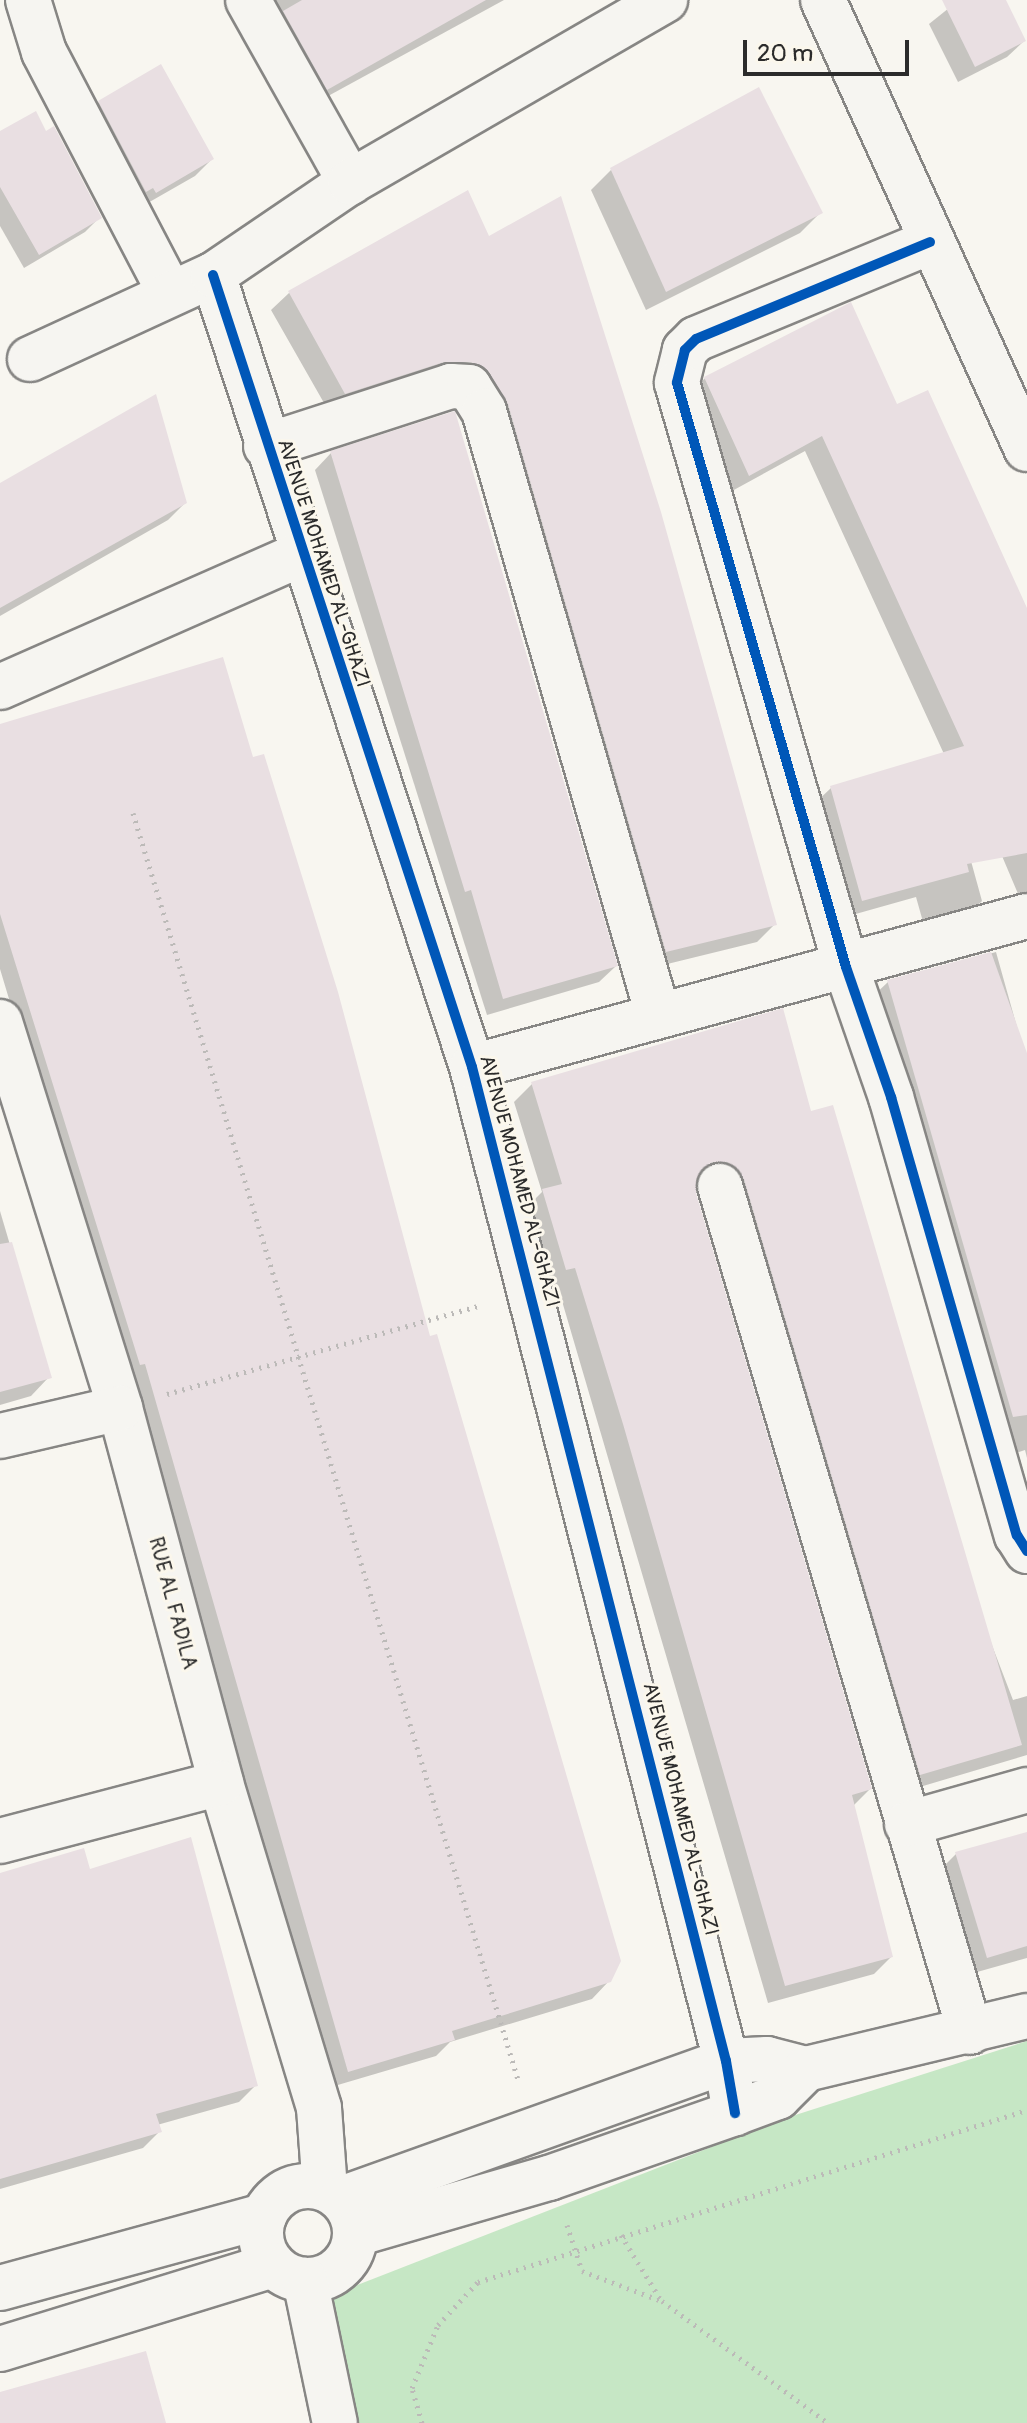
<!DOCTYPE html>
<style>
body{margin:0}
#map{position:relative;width:1027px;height:2423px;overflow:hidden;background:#f8f6f0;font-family:Pangolin,sans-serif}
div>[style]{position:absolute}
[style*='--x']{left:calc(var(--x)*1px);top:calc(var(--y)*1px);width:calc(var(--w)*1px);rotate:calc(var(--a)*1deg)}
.green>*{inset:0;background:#c6e7c5}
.shadow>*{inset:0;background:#0003}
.building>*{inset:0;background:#e9dfe2}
.path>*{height:5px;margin-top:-2.5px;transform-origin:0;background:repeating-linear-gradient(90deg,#bcbab8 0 2px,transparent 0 8px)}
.roads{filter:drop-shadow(2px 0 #878684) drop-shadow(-2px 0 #878684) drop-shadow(0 2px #878684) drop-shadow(0 -2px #878684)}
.minor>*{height:44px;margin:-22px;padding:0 22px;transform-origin:22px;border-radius:22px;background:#f6f5f1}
.minor>.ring{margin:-22px;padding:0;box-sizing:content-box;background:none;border:44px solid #f6f5f1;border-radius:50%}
.cycleway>*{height:10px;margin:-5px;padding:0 5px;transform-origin:5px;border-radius:5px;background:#0057b8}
span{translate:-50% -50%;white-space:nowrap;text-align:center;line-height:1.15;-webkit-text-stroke:6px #fbf7ec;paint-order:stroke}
.street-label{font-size:20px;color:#2b2b2b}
.scale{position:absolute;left:743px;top:40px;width:166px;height:36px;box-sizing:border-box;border:4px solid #2b2b2b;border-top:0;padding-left:10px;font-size:24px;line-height:28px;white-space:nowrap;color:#2b2b2b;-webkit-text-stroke:6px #fbf7ec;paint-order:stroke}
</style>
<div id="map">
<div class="green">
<i style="clip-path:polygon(1027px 2041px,1027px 2423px,343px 2423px,306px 2305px,786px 2118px)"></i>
</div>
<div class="shadow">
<i style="clip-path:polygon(243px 0,504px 0,308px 107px)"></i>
<i style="clip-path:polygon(959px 0,1004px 0,1024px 41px,1007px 57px,958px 82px,929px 24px)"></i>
<i style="clip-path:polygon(99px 102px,212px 159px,195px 176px,139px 208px,82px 119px)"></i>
<i style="clip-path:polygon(0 133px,45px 134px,100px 217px,85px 232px,24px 268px,0 226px)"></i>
<i style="clip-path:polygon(611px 170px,820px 213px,800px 233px,646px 310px,591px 190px)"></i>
<i style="clip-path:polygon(467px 193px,775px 924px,757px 942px,651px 968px,465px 383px,328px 410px,271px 310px,289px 293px)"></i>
<i style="clip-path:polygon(705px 378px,896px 406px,1027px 615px,1027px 915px,988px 823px,963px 832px,982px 901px,965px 918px,925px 929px,916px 897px,845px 917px,814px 804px,831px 788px,944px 754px,805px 451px,732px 491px,689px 395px)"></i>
<i style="clip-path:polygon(331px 453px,616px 966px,599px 982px,487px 1015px,315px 470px)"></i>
<i style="clip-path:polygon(0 484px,185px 503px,168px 520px,0 616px)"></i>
<i style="clip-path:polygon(0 725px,428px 1338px,436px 1336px,619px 1961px,609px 1981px,592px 1999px,450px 2042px,436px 2056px,331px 2087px,128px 1379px,124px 1381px,0 969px)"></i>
<i style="clip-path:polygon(996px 952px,1027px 1063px,1027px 1458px,1025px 1450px,1004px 1457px,871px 998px,888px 982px)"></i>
<i style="clip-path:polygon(532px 1084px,810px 1114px,993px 1648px,1013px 1700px,1027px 1696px,1027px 1755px,903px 1792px,719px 1184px,697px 1179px,694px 1193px,870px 1789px,853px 1806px,891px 1957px,874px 1974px,768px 2003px,557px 1284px,548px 1287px,525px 1209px,542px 1192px,514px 1102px)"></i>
<i style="clip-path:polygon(0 1211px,49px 1377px,31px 1396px,0 1405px)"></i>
<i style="clip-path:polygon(1027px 1833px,1027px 1958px,970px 1974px,939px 1871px,956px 1854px)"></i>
<i style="clip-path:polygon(88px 1872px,256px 2085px,239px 2102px,157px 2125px,159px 2132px,143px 2148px,0 2189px,0 1876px)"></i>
</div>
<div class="building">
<i style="clip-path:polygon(302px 0,486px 0,327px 90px,283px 11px)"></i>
<i style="clip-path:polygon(942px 0,1006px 0,1026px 41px,975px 67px)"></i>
<i style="clip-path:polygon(161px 64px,214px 159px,156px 193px,153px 188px,146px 192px,98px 101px)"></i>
<i style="clip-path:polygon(759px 87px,823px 213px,666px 292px,610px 168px)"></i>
<i style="clip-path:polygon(36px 111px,46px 131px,54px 126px,102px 218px,39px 255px,0 187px,0 131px)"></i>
<i style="clip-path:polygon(468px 190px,489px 236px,561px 196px,661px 512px,777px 925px,666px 952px,508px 404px,490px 374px,471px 362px,444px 362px,345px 394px,288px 291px)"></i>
<i style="clip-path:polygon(851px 302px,897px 404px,928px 390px,1027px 608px,1027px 853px,967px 864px,969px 872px,862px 901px,830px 786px,964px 746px,822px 436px,749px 476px,704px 377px)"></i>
<i style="clip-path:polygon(156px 394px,187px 503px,0 608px,0 483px)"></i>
<i style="clip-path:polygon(455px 411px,618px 966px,503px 999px,471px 890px,465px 892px,330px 451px)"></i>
<i style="clip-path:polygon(223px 657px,253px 757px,264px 754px,338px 992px,430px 1336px,437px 1334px,621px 1961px,611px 1982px,452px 2031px,455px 2040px,348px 2072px,145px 1364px,140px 1365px,0 914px,0 724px)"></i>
<i style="clip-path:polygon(991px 952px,1027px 1053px,1027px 1415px,1013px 1417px,887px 980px)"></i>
<i style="clip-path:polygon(783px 1008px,811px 1111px,833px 1105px,1022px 1745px,920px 1775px,744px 1179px,727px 1162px,712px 1162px,696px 1179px,696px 1193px,872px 1789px,852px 1795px,893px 1957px,785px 1986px,623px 1424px,575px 1268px,566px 1270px,542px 1189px,562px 1184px,531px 1082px)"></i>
<i style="clip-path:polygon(12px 1242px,52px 1378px,0 1392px,0 1244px)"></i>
<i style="clip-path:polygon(1027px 1832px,1027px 1946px,987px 1958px,955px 1852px)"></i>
<i style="clip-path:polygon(191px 1837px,258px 2086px,156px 2114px,162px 2132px,0 2179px,0 1873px,84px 1848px,90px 1869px)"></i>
<i style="clip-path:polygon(146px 2351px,166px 2423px,0 2423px,0 2392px)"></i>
</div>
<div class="path">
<i style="--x:133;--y:813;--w:1327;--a:73.09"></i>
<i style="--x:167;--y:1394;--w:326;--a:-15.8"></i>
<i style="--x:567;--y:2225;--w:48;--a:71.9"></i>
<i style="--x:582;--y:2271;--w:85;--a:20.6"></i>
<i style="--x:662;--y:2301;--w:206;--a:36.3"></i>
<i style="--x:621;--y:2235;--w:76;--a:58.4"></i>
<i style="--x:422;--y:2423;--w:36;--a:-106"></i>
<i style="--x:412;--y:2388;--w:68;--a:-67.6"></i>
<i style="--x:438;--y:2325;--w:59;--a:-47.1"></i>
<i style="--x:478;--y:2282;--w:575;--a:-17.4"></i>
</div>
<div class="roads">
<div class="minor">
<i style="--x:28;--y:0;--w:54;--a:72.9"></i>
<i style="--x:44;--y:52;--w:272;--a:62.4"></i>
<i style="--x:248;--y:0;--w:209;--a:60.7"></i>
<i style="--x:823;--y:0;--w:493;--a:65.6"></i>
<i style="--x:930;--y:242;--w:253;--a:157.5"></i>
<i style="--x:696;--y:339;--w:16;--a:135"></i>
<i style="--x:685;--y:350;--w:34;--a:104"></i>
<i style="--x:677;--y:383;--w:608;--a:73.86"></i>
<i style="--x:846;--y:967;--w:138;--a:70.9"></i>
<i style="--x:891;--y:1097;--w:456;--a:74"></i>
<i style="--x:1017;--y:1535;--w:19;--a:58"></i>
<i style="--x:213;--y:275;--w:833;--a:71.89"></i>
<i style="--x:472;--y:1067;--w:1026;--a:75.67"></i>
<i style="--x:726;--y:2061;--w:53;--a:80.2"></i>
<i style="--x:30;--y:359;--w:201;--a:-24.7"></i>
<i style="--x:213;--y:275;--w:166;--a:-34.2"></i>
<i style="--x:350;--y:182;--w:364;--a:-30"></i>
<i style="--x:266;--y:446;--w:194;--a:-18"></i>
<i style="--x:451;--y:386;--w:18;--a:3"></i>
<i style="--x:469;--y:387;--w:28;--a:58"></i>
<i style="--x:484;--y:411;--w:629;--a:73.93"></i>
<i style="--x:0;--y:687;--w:330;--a:-23.8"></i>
<i style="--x:0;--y:1022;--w:404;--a:72.7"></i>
<i style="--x:120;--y:1408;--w:388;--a:74.9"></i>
<i style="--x:221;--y:1783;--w:339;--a:73.2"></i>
<i style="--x:319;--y:2108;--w:81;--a:85.8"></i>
<i style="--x:472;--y:1067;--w:575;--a:-15.22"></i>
<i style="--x:720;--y:1186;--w:882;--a:73.54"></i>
<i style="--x:0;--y:1436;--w:123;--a:-13.1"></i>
<i style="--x:907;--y:1824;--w:125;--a:-15.8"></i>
<i style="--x:0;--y:1841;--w:228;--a:-14.7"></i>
<i class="ring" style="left:261px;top:2186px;width:50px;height:50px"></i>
<i style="--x:341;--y:2199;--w:409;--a:-19.7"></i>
<i style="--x:726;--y:2061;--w:41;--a:-2.8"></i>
<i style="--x:767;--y:2059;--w:40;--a:14.4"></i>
<i style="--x:806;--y:2069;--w:227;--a:-13.5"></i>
<i style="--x:355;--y:2234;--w:202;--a:-16.1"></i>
<i style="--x:549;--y:2178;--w:197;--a:-19.3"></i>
<i style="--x:735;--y:2113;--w:46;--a:-20.4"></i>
<i style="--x:778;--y:2097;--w:40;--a:-45"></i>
<i style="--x:305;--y:2280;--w:146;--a:78.2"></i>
<i style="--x:0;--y:2288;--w:274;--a:-15.3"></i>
<i style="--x:0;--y:2349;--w:286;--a:-17.1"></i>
</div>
</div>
<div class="cycleway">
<i style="--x:930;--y:242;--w:253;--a:157.5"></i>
<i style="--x:696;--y:339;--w:16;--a:135"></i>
<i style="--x:685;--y:350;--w:34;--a:104"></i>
<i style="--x:677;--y:383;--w:608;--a:73.86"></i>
<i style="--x:846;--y:967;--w:138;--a:70.9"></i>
<i style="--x:891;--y:1097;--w:456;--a:74"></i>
<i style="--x:1017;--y:1535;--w:19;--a:58"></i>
<i style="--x:213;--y:275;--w:833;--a:71.89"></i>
<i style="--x:472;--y:1067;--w:1026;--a:75.67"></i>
<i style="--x:726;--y:2061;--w:53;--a:80.2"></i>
</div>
<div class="street-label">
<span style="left:324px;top:563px;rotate:72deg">AVENUE MOHAMED AL-GHAZI</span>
<span style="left:520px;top:1181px;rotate:75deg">AVENUE MOHAMED AL-GHAZI</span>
<span style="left:173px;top:1603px;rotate:75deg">RUE AL FADILA</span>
<span style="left:681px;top:1809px;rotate:76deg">AVENUE MOHAMED AL-GHAZI</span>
</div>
<div class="scale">20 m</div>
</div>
